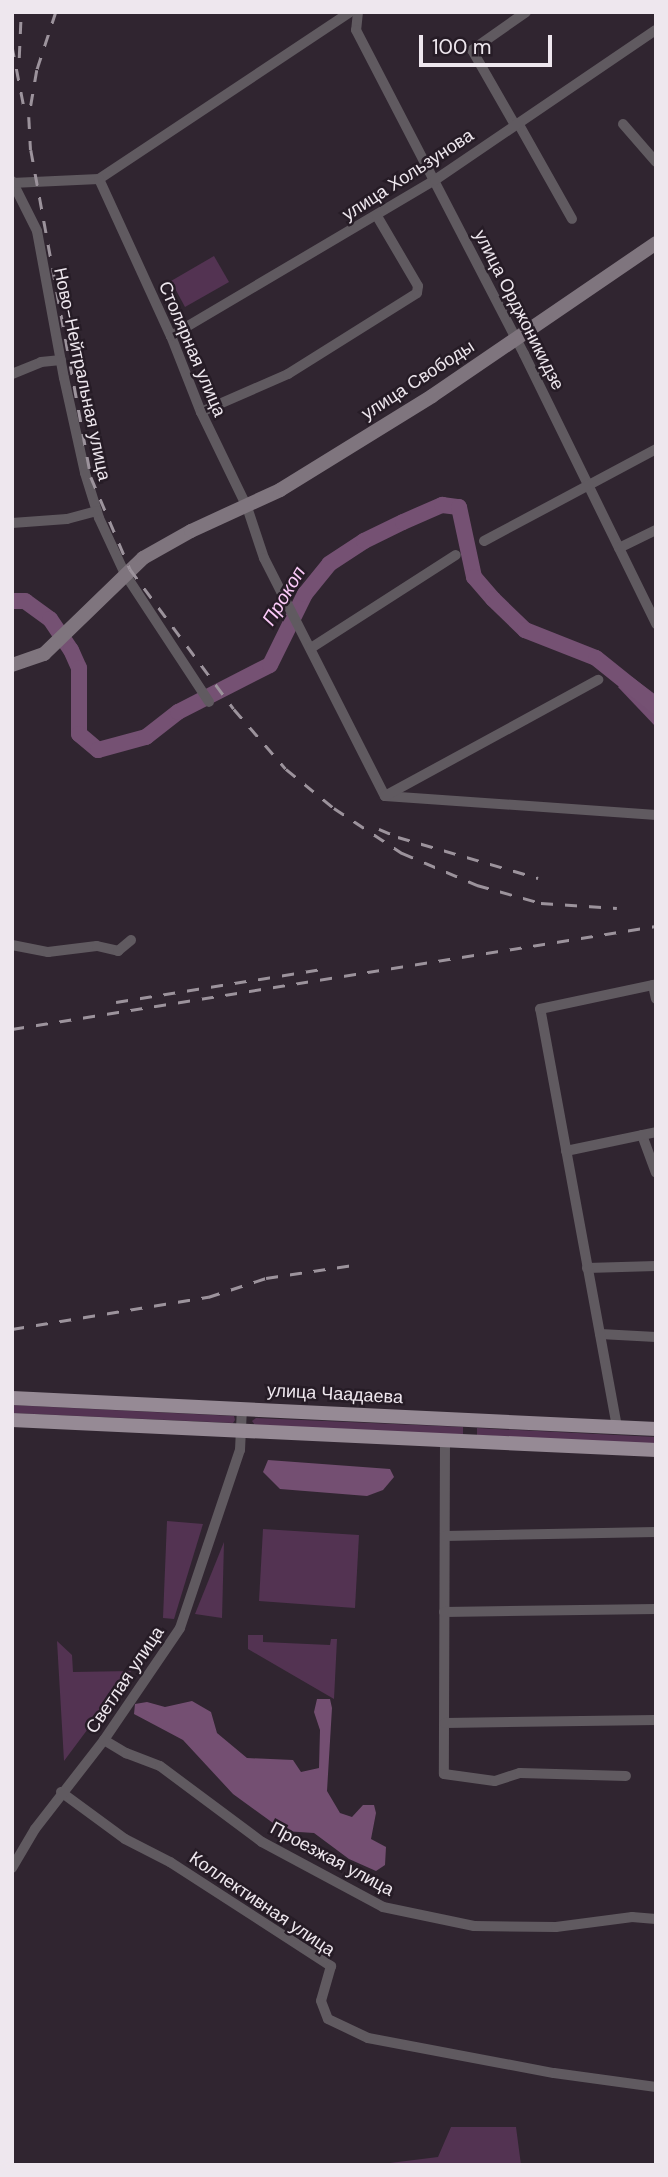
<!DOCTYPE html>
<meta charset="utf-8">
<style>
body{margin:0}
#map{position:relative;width:668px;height:2177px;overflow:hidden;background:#302530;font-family:"DM Sans",sans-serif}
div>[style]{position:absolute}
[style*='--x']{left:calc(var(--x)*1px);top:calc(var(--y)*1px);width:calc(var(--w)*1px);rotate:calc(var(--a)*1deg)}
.green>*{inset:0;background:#533352}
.forest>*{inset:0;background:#744f72}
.river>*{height:16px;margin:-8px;padding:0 8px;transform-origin:8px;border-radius:8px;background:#755173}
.minor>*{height:10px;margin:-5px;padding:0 5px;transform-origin:5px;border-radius:5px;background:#605a60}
.secondary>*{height:14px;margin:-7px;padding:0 7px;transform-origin:7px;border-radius:7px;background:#7f757e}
.primary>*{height:14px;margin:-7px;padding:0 7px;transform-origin:7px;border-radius:7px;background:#968a95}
.rail>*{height:2.5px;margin-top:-1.25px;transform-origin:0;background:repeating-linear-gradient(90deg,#9c939c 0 12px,transparent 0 24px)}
span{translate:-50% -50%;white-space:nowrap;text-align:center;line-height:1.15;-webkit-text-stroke:5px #261c26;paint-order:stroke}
.street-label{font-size:18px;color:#eee7ee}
.water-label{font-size:19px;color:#fccbf9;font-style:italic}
.frame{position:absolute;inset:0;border:14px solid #eee7ee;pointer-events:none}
.scale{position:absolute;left:419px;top:35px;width:133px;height:32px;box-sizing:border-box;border:4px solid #eee7ee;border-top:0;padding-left:9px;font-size:21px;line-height:24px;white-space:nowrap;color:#eee7ee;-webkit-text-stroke:5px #261c26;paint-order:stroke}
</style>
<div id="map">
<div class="green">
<i style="clip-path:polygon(214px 256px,229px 282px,185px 307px,171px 281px)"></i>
<i style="clip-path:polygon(12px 1405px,234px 1416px,235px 1420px,233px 1423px,12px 1413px)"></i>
<i style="clip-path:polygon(256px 1418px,463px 1427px,463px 1435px,255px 1425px,252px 1421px)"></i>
<i style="clip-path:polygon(477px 1428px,656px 1437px,656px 1445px,477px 1435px)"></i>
<i style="clip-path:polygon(167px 1521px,203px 1524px,174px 1619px,163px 1618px)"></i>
<i style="clip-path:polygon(263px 1529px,359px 1535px,355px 1608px,259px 1601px)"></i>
<i style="clip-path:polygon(224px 1542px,222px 1618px,195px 1614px)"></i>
<i style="clip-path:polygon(248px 1635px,263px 1635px,263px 1642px,330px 1645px,331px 1639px,337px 1639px,334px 1699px,248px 1649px)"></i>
<i style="clip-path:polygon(57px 1641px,72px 1655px,73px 1672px,131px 1671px,64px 1761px)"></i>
<i style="clip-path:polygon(451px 2127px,516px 2127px,521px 2165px,374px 2165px,438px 2157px)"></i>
</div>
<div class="forest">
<i style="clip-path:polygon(632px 677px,656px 695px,656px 727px,618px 687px)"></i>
<i style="clip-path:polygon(268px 1460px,390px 1469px,394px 1477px,383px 1490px,367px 1496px,280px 1489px,263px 1472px)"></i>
<i style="clip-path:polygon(317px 1699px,330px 1699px,332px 1708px,327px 1791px,340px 1813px,352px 1817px,363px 1805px,374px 1805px,376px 1813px,371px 1839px,386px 1847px,385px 1865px,376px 1871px,349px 1859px,314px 1833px,284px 1831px,233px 1794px,183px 1740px,134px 1714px,135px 1704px,147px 1702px,165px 1707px,192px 1701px,211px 1712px,217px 1733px,247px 1758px,293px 1760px,301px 1772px,319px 1768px,320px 1730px,314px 1712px)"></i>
</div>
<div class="river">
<i style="--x:12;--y:601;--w:13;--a:0"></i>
<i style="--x:25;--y:601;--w:31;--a:36"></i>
<i style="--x:50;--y:619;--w:37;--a:56"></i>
<i style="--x:71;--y:650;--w:20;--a:66"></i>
<i style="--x:79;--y:668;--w:66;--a:90"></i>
<i style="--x:79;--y:734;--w:25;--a:40"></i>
<i style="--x:98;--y:750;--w:50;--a:-15.2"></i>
<i style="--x:146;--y:737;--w:41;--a:-38"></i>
<i style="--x:178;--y:712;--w:103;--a:-27.1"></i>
<i style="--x:270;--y:665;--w:79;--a:-63.8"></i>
<i style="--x:305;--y:594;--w:38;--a:-51"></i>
<i style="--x:329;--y:564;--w:42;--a:-33.3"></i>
<i style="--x:364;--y:541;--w:43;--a:-26"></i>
<i style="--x:403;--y:522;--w:43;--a:-23.6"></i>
<i style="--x:442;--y:505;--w:17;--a:7"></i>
<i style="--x:459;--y:507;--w:72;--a:77.9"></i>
<i style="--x:474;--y:577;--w:29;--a:49"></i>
<i style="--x:493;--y:599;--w:45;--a:44.1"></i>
<i style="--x:525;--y:630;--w:76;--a:21.5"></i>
<i style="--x:596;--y:658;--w:77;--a:38.7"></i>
</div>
<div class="minor">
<i style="--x:358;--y:12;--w:18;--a:96"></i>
<i style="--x:356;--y:30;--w:365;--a:62.6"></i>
<i style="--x:524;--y:354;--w:301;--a:63.9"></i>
<i style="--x:518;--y:123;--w:110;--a:60.6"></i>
<i style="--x:623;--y:124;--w:50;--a:49"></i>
<i style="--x:515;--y:125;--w:86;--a:-119.8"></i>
<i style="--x:472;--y:50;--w:66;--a:-35.1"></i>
<i style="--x:99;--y:179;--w:301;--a:-33.6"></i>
<i style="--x:12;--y:181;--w:56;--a:63.4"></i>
<i style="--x:37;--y:231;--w:149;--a:79.6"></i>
<i style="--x:64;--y:378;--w:97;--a:77.5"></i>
<i style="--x:85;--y:473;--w:47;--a:72.7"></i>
<i style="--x:99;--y:518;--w:62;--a:65.1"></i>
<i style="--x:125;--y:574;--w:153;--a:56.7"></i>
<i style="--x:12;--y:183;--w:87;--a:-2.6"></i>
<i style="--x:99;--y:179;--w:173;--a:65.4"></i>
<i style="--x:171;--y:336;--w:82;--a:68.5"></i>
<i style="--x:201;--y:412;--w:106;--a:64.2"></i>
<i style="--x:247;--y:507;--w:54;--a:71.6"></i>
<i style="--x:264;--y:558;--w:267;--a:63.1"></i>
<i style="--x:171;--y:336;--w:307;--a:-30.6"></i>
<i style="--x:435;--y:180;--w:267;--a:-34.2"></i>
<i style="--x:12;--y:374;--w:31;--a:-22"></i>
<i style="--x:41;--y:362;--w:20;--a:-6"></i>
<i style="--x:201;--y:412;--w:95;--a:-23.6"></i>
<i style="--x:288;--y:374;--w:152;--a:-32.1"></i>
<i style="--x:417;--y:293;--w:7;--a:-82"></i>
<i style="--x:418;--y:286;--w:81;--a:-120.4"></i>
<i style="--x:12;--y:523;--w:55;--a:-4.2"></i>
<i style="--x:67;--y:519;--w:31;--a:-15"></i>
<i style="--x:484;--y:541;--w:195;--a:-28.1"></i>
<i style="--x:619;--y:548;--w:41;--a:-25.9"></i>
<i style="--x:311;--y:648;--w:172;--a:-32.7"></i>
<i style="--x:385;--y:796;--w:272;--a:4"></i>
<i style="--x:385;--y:796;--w:243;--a:-28.6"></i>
<i style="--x:12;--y:945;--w:37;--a:11"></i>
<i style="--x:48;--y:952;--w:49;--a:-7"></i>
<i style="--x:97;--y:946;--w:22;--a:13"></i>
<i style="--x:118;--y:951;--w:17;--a:-40"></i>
<i style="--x:642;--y:1135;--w:40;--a:69.8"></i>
<i style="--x:566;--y:1151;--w:92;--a:-11.9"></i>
<i style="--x:587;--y:1268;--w:69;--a:-1.7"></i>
<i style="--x:600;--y:1334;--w:56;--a:3.1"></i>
<i style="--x:617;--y:1427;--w:425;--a:-100.4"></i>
<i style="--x:540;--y:1009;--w:116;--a:-12"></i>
<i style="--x:653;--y:985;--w:14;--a:78"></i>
<i style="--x:445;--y:1439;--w:335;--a:90.2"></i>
<i style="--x:444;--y:1774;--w:51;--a:7.8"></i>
<i style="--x:495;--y:1781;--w:26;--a:-18"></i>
<i style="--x:520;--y:1773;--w:106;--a:1.6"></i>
<i style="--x:445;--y:1536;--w:211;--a:-1.1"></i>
<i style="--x:444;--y:1612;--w:212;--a:-0.8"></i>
<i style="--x:445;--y:1723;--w:211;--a:-0.8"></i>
<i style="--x:104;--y:1740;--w:26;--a:31"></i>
<i style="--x:126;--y:1753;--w:36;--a:21"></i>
<i style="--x:160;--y:1766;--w:127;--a:36.7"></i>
<i style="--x:262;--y:1842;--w:137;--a:28.2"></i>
<i style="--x:383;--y:1907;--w:93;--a:11.8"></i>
<i style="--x:474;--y:1926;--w:82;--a:0.7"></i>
<i style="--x:556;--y:1927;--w:77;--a:-7.5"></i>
<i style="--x:632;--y:1917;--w:24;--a:5"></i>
<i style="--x:61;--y:1792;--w:79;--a:36.3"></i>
<i style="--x:125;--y:1839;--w:51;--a:27.1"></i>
<i style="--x:170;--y:1862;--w:192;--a:32.9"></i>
<i style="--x:331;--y:1966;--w:36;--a:106"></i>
<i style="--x:321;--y:2001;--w:19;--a:69"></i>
<i style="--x:328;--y:2019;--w:44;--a:25.4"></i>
<i style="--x:368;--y:2038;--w:189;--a:10.7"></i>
<i style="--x:554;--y:2073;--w:103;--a:7.8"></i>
<i style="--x:12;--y:1868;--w:45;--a:-59.5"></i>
<i style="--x:35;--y:1829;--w:113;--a:-52.2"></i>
<i style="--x:104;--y:1740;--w:135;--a:-55.8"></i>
<i style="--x:180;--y:1628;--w:188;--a:-71.4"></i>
<i style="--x:240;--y:1450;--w:42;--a:-87.3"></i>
</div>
<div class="secondary">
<i style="--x:12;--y:665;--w:34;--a:-19"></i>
<i style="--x:44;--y:654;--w:138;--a:-44.1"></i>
<i style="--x:143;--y:558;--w:55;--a:-29.4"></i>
<i style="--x:191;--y:531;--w:98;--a:-24.7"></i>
<i style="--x:280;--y:490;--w:179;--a:-31.7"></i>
<i style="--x:432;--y:396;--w:271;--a:-34.3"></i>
</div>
<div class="primary">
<i style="--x:12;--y:1398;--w:645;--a:2.76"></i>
<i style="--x:12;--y:1420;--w:645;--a:2.67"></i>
</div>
<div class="rail">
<i style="--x:56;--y:12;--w:61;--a:108.1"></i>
<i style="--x:37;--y:70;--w:48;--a:99.7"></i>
<i style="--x:29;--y:117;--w:33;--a:87"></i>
<i style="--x:31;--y:150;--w:332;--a:79.6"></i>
<i style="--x:91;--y:477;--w:100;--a:67"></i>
<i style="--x:130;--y:569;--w:174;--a:53.4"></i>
<i style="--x:234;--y:709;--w:79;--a:49.1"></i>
<i style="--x:286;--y:769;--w:62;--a:39.1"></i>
<i style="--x:334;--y:808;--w:82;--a:33.5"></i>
<i style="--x:402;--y:853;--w:82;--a:23.1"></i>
<i style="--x:477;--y:885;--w:66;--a:15.7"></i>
<i style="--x:541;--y:903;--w:76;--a:3.8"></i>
<i style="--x:12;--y:45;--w:68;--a:79"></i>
<i style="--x:19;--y:58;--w:46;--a:-87.5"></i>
<i style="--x:379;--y:829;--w:21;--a:23"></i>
<i style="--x:398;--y:837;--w:146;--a:16.3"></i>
<i style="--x:116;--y:1002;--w:210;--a:-9.1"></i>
<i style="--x:12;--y:1029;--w:652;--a:-9.09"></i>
<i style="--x:12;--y:1329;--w:199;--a:-9.3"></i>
<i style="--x:208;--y:1297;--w:61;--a:-18.1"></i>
<i style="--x:266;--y:1278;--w:95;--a:-8.5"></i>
</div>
<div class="street-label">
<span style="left:408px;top:175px;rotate:-33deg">улица Хользунова</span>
<span style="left:519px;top:310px;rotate:63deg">улица Орджоникидзе</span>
<span style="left:192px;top:349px;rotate:67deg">Столярная улица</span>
<span style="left:82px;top:374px;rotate:78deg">Ново-Нейтральная улица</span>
<span style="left:418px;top:380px;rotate:-33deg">улица Свободы</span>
<span style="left:335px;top:1394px;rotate:3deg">улица Чаадаева</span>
<span style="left:125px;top:1680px;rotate:-56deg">Светлая улица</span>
<span style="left:332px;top:1859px;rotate:28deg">Проезжая улица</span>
<span style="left:262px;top:1904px;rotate:34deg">Коллективная улица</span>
</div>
<div class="water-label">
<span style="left:284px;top:596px;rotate:-59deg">Прокоп</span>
</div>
<div class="frame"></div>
<div class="scale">100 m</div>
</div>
